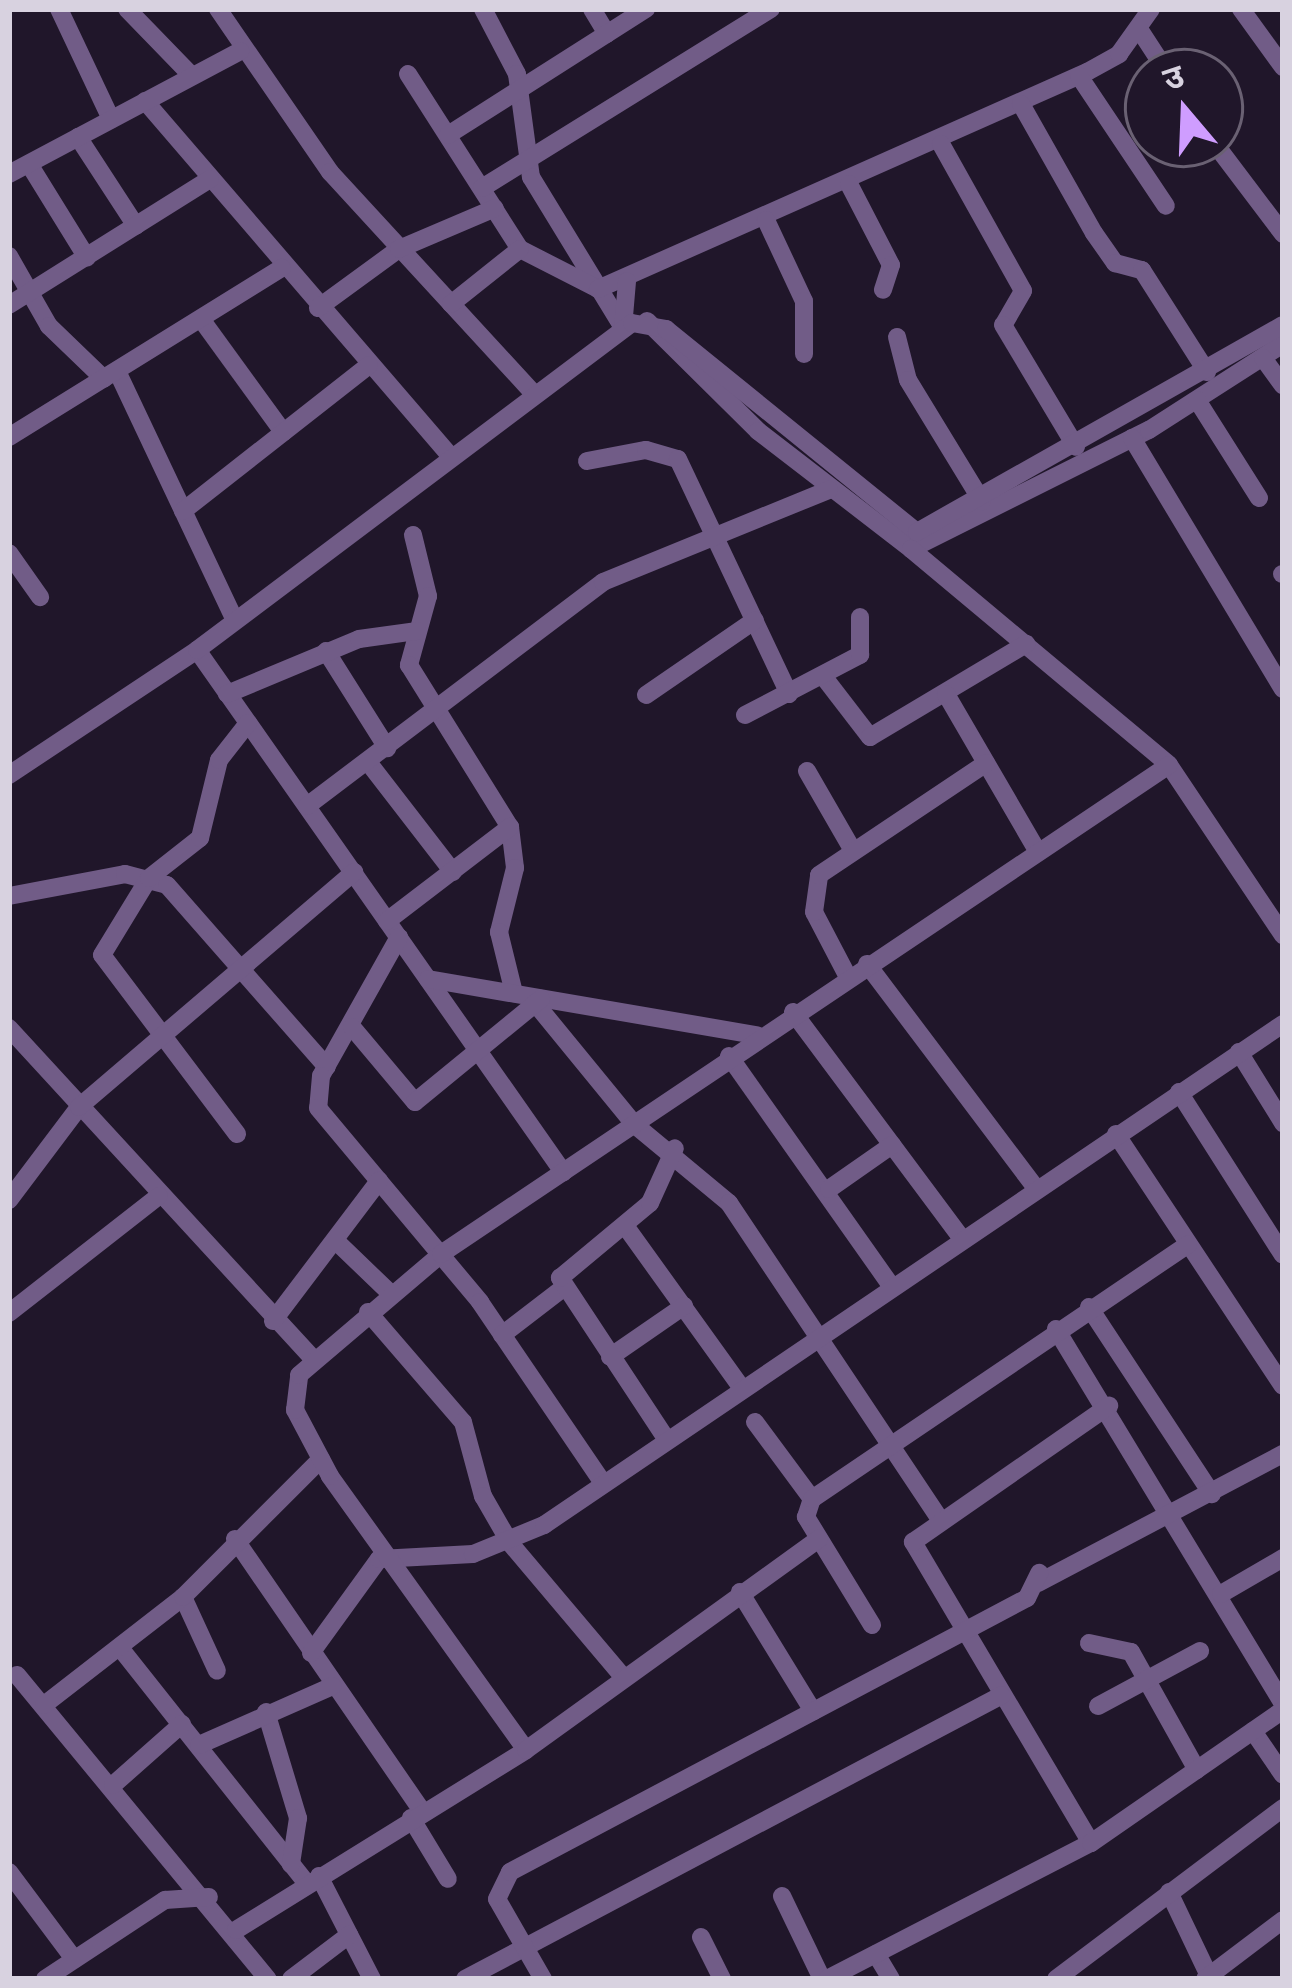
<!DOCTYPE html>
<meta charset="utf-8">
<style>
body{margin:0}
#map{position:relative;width:1292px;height:1988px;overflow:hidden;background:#20162a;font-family:"Noto Sans","Noto Sans Devanagari",sans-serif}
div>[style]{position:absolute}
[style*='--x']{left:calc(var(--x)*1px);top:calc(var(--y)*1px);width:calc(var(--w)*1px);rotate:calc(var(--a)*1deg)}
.minor>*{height:18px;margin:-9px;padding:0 9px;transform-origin:9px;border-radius:9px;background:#715c87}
span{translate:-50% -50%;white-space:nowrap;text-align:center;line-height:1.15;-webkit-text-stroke:10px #20162a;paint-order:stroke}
.frame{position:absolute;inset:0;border:12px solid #d8d2e0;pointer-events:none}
.north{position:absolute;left:1124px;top:48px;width:120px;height:120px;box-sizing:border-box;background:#20162a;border:3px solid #6a6173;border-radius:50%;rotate:341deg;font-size:33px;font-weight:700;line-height:48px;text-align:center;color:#d8d2e0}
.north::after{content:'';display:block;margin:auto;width:42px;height:54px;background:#cf9dff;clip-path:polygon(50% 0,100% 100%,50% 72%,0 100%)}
</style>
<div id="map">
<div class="minor">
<i style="--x:59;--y:9;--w:122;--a:64.7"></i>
<i style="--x:127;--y:9;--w:93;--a:45.9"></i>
<i style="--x:218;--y:9;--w:198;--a:55.5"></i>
<i style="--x:330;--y:172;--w:300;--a:47.4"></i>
<i style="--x:483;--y:9;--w:73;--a:62.4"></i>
<i style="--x:517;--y:74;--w:104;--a:82.3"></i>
<i style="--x:531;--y:177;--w:177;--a:58.6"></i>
<i style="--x:592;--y:9;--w:29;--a:59"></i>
<i style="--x:1241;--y:9;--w:72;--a:54.1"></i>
<i style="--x:1139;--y:29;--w:51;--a:56.9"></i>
<i style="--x:408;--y:74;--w:208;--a:57.4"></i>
<i style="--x:520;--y:249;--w:88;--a:27.1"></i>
<i style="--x:598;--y:289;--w:535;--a:-23.93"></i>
<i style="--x:1087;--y:72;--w:37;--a:-29"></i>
<i style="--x:1119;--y:54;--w:55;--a:-54.6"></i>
<i style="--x:1079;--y:76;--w:156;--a:56.2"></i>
<i style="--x:145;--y:101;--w:469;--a:49.3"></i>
<i style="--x:1021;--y:104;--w:148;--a:60.5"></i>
<i style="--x:1094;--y:233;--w:37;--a:55"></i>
<i style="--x:1115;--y:263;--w:28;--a:15"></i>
<i style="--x:1142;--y:270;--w:121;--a:57.5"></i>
<i style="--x:448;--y:135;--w:235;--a:-32.5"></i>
<i style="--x:78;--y:137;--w:106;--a:56.9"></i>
<i style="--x:941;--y:144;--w:168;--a:60.8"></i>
<i style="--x:1023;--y:291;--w:39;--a:120"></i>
<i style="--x:1003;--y:325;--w:142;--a:59.1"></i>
<i style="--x:1215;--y:144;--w:113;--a:52.9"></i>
<i style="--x:29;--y:164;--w:110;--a:58.3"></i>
<i style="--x:9;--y:174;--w:262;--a:-28"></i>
<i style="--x:849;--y:184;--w:91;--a:62.6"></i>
<i style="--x:891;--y:265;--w:26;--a:108"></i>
<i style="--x:482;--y:188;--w:340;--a:-31.8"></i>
<i style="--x:766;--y:220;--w:89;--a:64.9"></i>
<i style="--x:804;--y:301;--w:53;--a:90"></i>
<i style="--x:9;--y:256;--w:81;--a:60.3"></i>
<i style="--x:49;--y:326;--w:76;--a:43.9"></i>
<i style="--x:451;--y:304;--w:88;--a:-38.6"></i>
<i style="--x:9;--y:305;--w:237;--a:-32.1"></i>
<i style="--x:318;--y:308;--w:100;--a:-36.1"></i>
<i style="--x:399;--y:249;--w:104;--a:-23.1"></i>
<i style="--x:201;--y:319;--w:140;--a:54"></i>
<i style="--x:647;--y:321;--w:156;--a:44.7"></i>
<i style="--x:758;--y:431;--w:193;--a:37.6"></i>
<i style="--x:911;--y:549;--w:266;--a:-26.6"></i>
<i style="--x:1149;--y:430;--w:159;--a:-32.7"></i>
<i style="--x:623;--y:328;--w:47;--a:-85.1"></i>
<i style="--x:897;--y:337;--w:44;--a:75.7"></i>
<i style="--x:908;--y:380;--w:142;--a:58.6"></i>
<i style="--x:1263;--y:358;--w:34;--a:54"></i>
<i style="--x:117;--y:371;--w:276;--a:64.7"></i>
<i style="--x:1197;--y:400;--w:116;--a:57.7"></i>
<i style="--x:9;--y:437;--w:321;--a:-31.8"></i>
<i style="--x:1132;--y:438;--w:293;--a:59"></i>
<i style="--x:587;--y:461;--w:60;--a:-10.6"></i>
<i style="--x:646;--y:450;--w:33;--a:16"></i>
<i style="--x:678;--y:459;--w:260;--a:64.7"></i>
<i style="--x:183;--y:511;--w:236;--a:-38.1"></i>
<i style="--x:413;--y:535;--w:63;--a:76.2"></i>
<i style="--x:428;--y:596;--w:72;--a:105.4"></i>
<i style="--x:409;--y:665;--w:191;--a:58.1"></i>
<i style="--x:510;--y:827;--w:41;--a:83"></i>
<i style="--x:515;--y:868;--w:66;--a:104"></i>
<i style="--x:499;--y:932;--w:63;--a:76.2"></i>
<i style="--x:911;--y:549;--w:336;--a:39.9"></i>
<i style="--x:1169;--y:765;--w:205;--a:56.2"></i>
<i style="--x:9;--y:553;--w:54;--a:54.8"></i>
<i style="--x:1282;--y:574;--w:1;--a:0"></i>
<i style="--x:197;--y:650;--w:638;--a:54.96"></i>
<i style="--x:326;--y:651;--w:115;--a:57.8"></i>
<i style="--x:823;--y:676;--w:77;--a:52.4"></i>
<i style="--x:870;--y:737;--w:182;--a:-30.8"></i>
<i style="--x:227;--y:694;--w:143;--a:-22.6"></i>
<i style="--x:359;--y:639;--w:59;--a:-7.9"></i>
<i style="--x:946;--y:694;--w:183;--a:59.8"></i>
<i style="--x:646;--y:695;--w:132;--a:-34.5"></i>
<i style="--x:745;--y:715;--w:130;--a:-27.6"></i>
<i style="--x:860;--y:655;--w:38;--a:-90"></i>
<i style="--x:368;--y:762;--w:139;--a:52.3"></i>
<i style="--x:807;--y:771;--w:90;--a:60"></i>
<i style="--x:9;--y:775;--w:226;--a:-33.6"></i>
<i style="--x:197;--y:650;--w:544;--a:-36.93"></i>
<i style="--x:632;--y:323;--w:35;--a:10"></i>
<i style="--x:666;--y:329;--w:323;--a:39"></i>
<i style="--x:917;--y:532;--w:420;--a:-29.5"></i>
<i style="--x:307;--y:806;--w:371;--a:-37.1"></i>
<i style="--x:603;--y:582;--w:244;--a:-22.2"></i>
<i style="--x:9;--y:896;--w:118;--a:-10.7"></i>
<i style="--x:125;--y:874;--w:43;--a:14.7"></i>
<i style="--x:167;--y:885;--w:242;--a:48.7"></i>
<i style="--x:387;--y:921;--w:155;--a:-37.4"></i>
<i style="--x:399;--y:937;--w:159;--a:119.3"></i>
<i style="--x:321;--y:1076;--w:32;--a:95"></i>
<i style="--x:318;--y:1108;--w:253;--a:50.1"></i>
<i style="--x:480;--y:1302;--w:219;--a:55.8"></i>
<i style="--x:867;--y:964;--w:281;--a:53"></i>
<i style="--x:848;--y:977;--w:73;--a:-117.6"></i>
<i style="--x:814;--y:912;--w:37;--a:-82"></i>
<i style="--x:819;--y:875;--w:201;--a:-33.8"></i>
<i style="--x:428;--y:979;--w:334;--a:9.7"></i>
<i style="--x:535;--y:1003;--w:158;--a:50.7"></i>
<i style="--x:635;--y:1125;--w:122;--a:39.7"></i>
<i style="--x:729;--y:1203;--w:375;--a:56.3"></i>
<i style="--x:793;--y:1012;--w:281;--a:53.3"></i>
<i style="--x:352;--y:1027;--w:98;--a:50"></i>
<i style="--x:415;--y:1102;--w:163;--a:-39.3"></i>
<i style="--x:9;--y:1028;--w:447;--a:47.4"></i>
<i style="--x:1239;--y:1052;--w:84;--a:58.2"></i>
<i style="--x:729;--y:1056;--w:279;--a:54.8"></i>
<i style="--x:1179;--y:1092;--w:193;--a:57.5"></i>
<i style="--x:237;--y:1134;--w:224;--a:-127"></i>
<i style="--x:102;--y:955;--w:90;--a:-58.6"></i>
<i style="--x:149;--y:878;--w:65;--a:-38.1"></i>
<i style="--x:200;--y:838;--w:80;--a:-76.3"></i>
<i style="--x:219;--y:760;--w:47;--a:-51.9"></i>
<i style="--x:1116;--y:1134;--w:302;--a:56.5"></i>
<i style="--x:829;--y:1189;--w:77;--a:-34.9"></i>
<i style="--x:9;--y:1200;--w:116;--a:-53"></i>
<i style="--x:79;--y:1107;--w:362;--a:-40.5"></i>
<i style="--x:626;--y:1227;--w:193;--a:54.3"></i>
<i style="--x:338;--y:1243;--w:74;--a:43.9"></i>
<i style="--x:1089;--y:1307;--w:224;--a:56.7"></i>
<i style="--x:368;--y:1312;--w:145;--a:49.2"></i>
<i style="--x:463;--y:1422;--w:77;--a:74.9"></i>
<i style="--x:483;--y:1496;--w:54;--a:60.1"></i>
<i style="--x:510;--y:1543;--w:177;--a:49.8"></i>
<i style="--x:9;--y:1313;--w:190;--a:-38"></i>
<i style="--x:273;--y:1321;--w:176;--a:-52.9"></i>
<i style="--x:1056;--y:1329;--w:438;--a:58.8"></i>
<i style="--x:502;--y:1335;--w:77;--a:-37.6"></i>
<i style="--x:610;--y:1357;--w:90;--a:-34.6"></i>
<i style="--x:755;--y:1422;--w:96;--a:53.5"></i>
<i style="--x:665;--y:1437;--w:191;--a:-123.4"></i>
<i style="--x:560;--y:1278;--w:117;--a:-39.8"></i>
<i style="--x:650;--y:1203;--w:60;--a:-65.6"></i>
<i style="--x:235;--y:1539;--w:330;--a:55.5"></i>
<i style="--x:1038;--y:1583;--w:277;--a:-27.8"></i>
<i style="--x:740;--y:1592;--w:140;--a:58.5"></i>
<i style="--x:1221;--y:1594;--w:72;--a:-30.1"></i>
<i style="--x:183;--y:1597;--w:81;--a:65.3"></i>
<i style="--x:872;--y:1625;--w:127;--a:-121.4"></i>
<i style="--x:806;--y:1517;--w:19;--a:-72"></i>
<i style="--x:812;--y:1499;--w:454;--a:-34.1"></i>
<i style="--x:1089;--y:1643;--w:43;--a:12.1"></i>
<i style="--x:1131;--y:1652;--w:135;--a:60.8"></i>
<i style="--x:121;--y:1649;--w:300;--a:51.6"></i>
<i style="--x:311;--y:1653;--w:116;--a:-54.1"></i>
<i style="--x:379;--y:1559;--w:94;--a:-3"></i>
<i style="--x:473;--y:1554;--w:77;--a:-22.2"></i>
<i style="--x:544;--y:1525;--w:893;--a:-34.14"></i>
<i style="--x:17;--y:1675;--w:394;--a:50.5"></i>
<i style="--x:44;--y:1705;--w:176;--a:-37.8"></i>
<i style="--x:183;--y:1597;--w:195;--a:-45"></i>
<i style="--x:1098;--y:1706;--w:116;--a:-28.3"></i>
<i style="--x:266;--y:1712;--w:111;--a:73.2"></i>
<i style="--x:298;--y:1818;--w:47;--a:98.7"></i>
<i style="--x:1253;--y:1731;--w:53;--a:55.7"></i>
<i style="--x:199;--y:1745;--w:146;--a:-23.8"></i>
<i style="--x:526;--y:1750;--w:337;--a:-125.6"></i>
<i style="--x:330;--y:1476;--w:75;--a:-117.9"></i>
<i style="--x:295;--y:1410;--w:35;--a:-83"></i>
<i style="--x:299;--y:1375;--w:187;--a:-40.4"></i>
<i style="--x:441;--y:1254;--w:877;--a:-33.89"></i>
<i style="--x:113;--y:1785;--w:92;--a:-41.5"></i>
<i style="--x:411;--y:1818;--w:71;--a:58.8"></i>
<i style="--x:1091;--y:1843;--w:350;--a:-120.6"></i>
<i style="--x:913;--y:1542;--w:239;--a:-34.8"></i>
<i style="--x:9;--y:1872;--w:109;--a:53.2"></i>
<i style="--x:319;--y:1876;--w:116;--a:62.8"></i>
<i style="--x:1169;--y:1892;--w:93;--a:64.5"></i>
<i style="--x:782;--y:1896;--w:92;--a:64.3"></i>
<i style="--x:236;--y:1930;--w:341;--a:-31.8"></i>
<i style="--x:526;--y:1750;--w:361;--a:-35.8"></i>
<i style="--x:701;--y:1937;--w:47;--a:63.4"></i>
<i style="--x:876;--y:1954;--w:29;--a:59"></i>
<i style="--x:45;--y:1979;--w:144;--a:-33.4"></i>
<i style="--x:165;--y:1900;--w:44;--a:-3.9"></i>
<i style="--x:291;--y:1979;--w:73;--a:-37.2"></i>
<i style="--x:465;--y:1979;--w:607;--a:-27.87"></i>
<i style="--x:543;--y:1979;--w:92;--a:-119.9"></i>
<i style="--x:497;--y:1899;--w:30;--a:-64"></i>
<i style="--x:510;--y:1872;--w:585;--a:-27.92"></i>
<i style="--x:1027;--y:1598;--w:28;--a:-64"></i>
<i style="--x:827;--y:1979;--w:297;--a:-27.3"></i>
<i style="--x:1091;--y:1843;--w:234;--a:-34.7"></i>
<i style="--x:1056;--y:1979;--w:284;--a:-37"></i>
<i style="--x:1205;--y:1979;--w:98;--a:-37.1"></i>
</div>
<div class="frame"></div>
<div class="north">उ</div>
</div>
